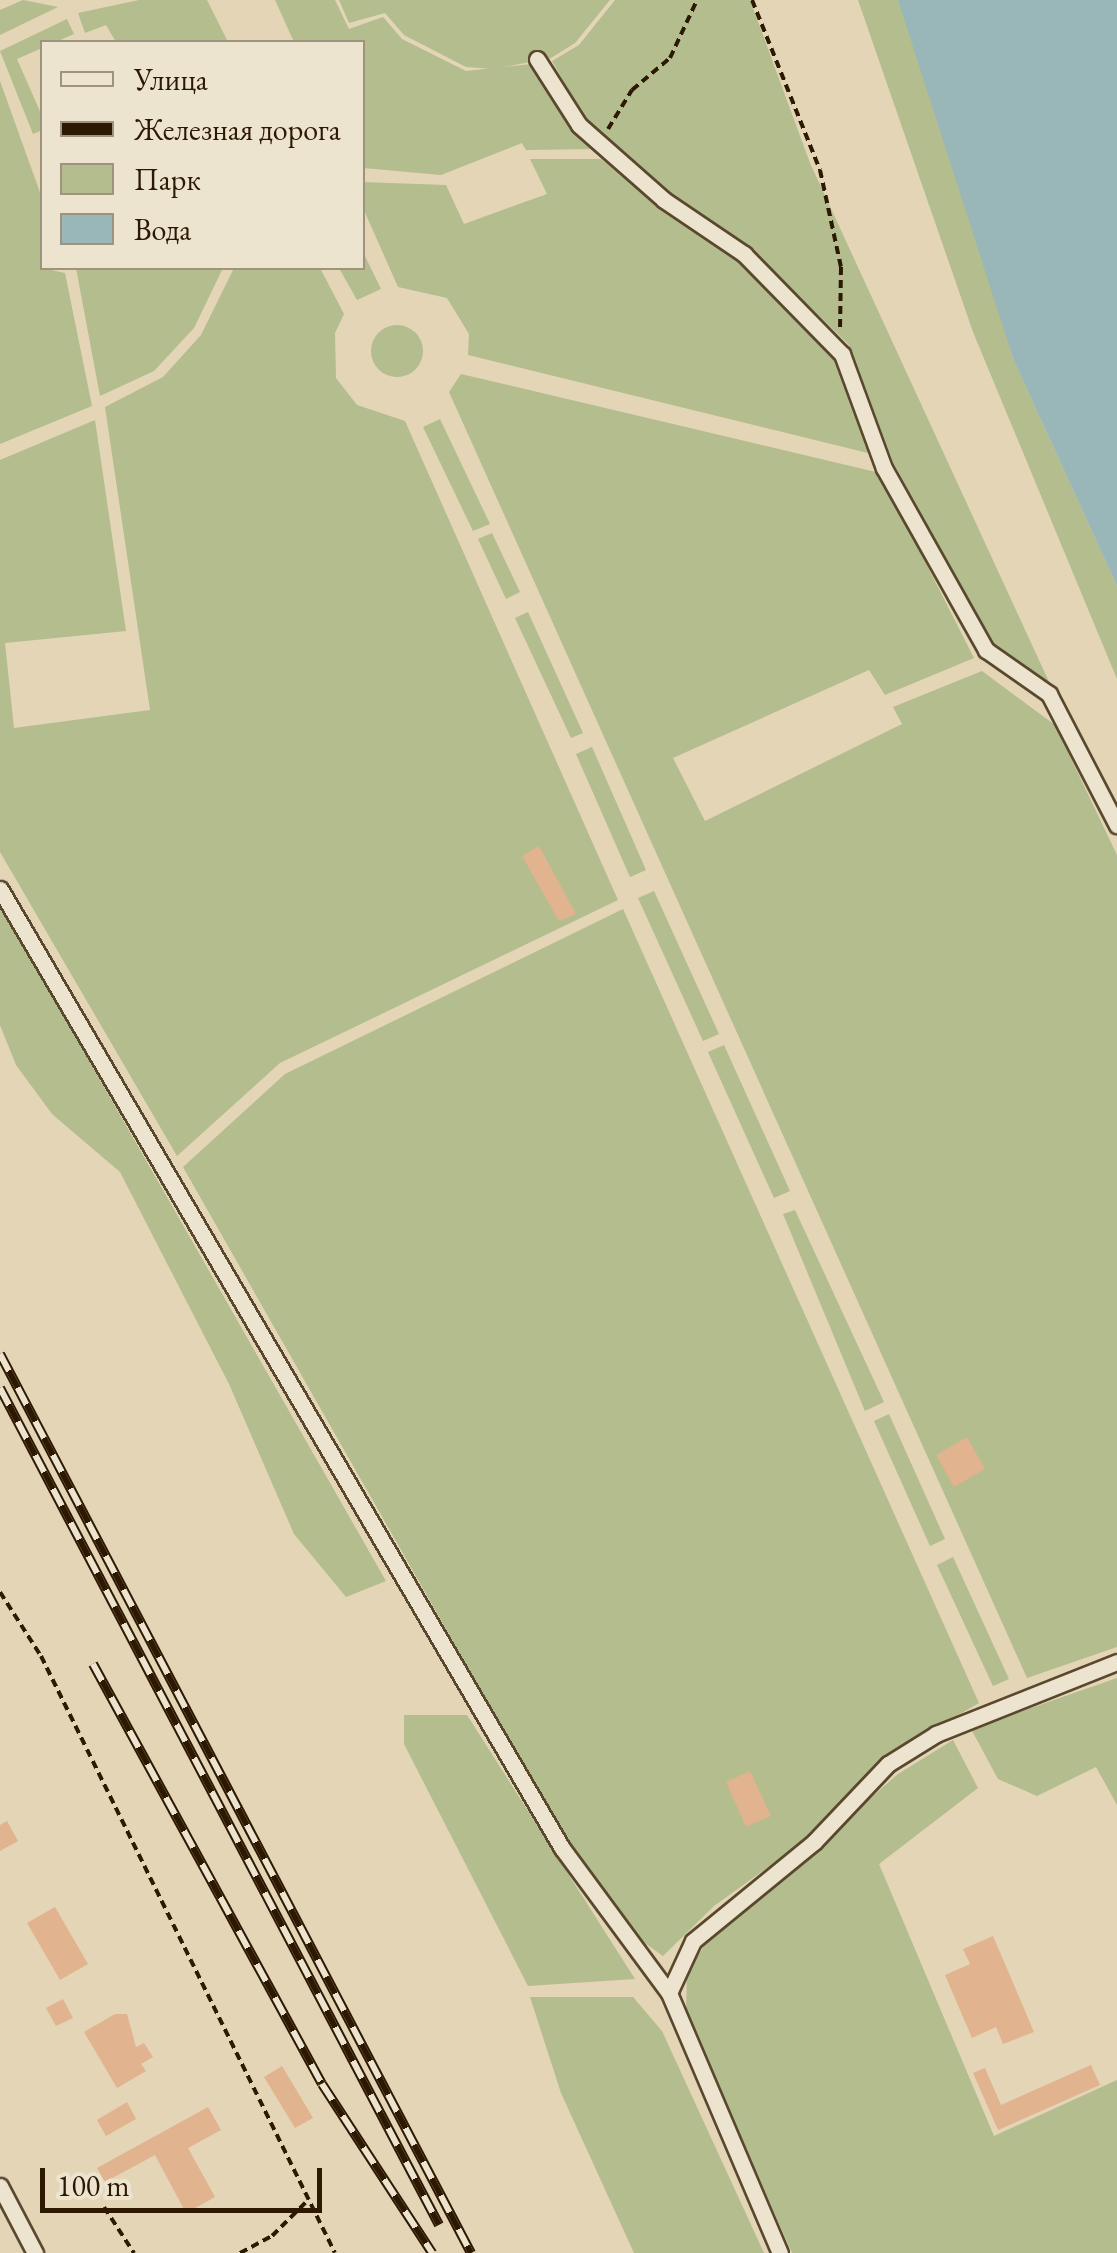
<!DOCTYPE html>
<meta charset="utf-8">
<style>
body{margin:0}
#map{position:relative;width:1117px;height:2253px;overflow:hidden;background:#e3d5b6;font-family:"EB Garamond",serif}
div>[style]{position:absolute}
[style*='--x']{left:calc(var(--x)*1px);top:calc(var(--y)*1px);width:calc(var(--w)*1px);rotate:calc(var(--a)*1deg)}
.green>*{inset:0;background:#b3bd8e}
.round{border-radius:50%}
.water>*{inset:0;background:#99b6b8}
.building>*{inset:0;background:#e1b38e}
.path>*{height:4px;margin-top:-2px;transform-origin:0;background:repeating-linear-gradient(90deg,#2d1901 0 8px,transparent 0 13px)}
.roads{filter:drop-shadow(2px 0 #5a482e) drop-shadow(-2px 0 #5a482e) drop-shadow(0 2px #5a482e) drop-shadow(0 -2px #5a482e)}
.street>*{height:15px;margin:-7.5px;padding:0 7.5px;transform-origin:7.5px;border-radius:7.5px;background:#ede4d0}
.rail>*{height:10px;margin-top:-5px;transform-origin:0;background:repeating-linear-gradient(90deg,#ede4d0 0 19px,#2d1901 0 38px);box-sizing:border-box;border-block:2px solid #2d1901}
span{translate:-50% -50%;white-space:nowrap;text-align:center;line-height:1.15;-webkit-text-stroke:9px #ede4d0;paint-order:stroke}
.legend{position:absolute;left:40px;top:40px;width:325px;height:230px;box-sizing:border-box;background:#ede4d0;border:2px solid #a0937d;margin:0;padding:12px 18px;list-style:none;font-size:30px;color:#2d1901}
.legend li{display:flex;align-items:center;gap:20px;height:50px}
.legend b{width:50px;border:2px solid #a0937d}
.scale{position:absolute;left:40px;top:2168px;width:282px;height:45px;box-sizing:border-box;border:5px solid #2d1901;border-top:0;padding-left:12px;font-size:30px;line-height:35px;white-space:nowrap;color:#2d1901;-webkit-text-stroke:8px #ede4d0;paint-order:stroke}
</style>
<div id="map">
<div class="green">
<i style="clip-path:polygon(23px 0,58px 7px,0 35px,0 10px)"></i>
<i style="clip-path:polygon(139px 0,207px 0,228px 42px,116px 42px,106px 25px,85px 33px,78px 13px)"></i>
<i style="clip-path:polygon(275px 0,335px 0,349px 29px,383px 17px,402px 39px,466px 71px,531px 64px,595px 149px,526px 150px,522px 143px,441px 175px,363px 168px,362px 42px,294px 42px)"></i>
<i style="clip-path:polygon(339px 0,610px 0,575px 43px,551px 58px,493px 69px,466px 67px,404px 35px,385px 13px,349px 23px)"></i>
<i style="clip-path:polygon(615px 0,750px 0,810px 163px,1050px 684px,993px 644px,893px 462px,849px 345px,747px 245px,670px 193px,581px 113px,552px 61px,579px 45px)"></i>
<i style="clip-path:polygon(858px 0,898px 0,909px 22px,1014px 361px,1117px 586px,1117px 679px,973px 332px)"></i>
<i style="clip-path:polygon(67px 19px,74px 34px,17px 59px,42px 116px,42px 130px,33px 134px,0 51px)"></i>
<i style="clip-path:polygon(0 81px,42px 198px,42px 268px,65px 273px,92px 406px,0 444px)"></i>
<i style="clip-path:polygon(530px 159px,601px 159px,739px 260px,834px 355px,872px 454px,468px 355px,469px 334px,447px 298px,398px 287px,363px 208px,362px 182px,446px 185px,464px 224px,547px 194px)"></i>
<i style="clip-path:polygon(363px 252px,381px 289px,357px 300px,339px 268px,362px 268px)"></i>
<i style="clip-path:polygon(76px 268px,223px 268px,194px 328px,154px 371px,100px 396px)"></i>
<i style="clip-path:polygon(234px 268px,320px 268px,344px 314px,335px 333px,336px 378px,357px 405px,405px 421px,618px 900px,280px 1063px,177px 1156px,0 852px,0 460px,95px 420px,126px 631px,5px 643px,14px 728px,150px 710px,105px 407px,163px 377px,201px 335px)"></i>
<i class="round" style="left:371px;top:325px;width:52px;height:52px"></i>
<i style="clip-path:polygon(461px 374px,880px 473px,974px 658px,885px 695px,869px 670px,673px 758px,705px 821px,902px 724px,893px 707px,982px 671px,1055px 725px,1117px 855px,1117px 1647px,1027px 1678px,449px 392px)"></i>
<i style="clip-path:polygon(440px 419px,490px 524px,473px 531px,423px 427px)"></i>
<i style="clip-path:polygon(492px 533px,520px 592px,506px 599px,478px 539px)"></i>
<i style="clip-path:polygon(528px 612px,583px 733px,571px 738px,515px 618px)"></i>
<i style="clip-path:polygon(592px 747px,646px 870px,630px 877px,576px 754px)"></i>
<i style="clip-path:polygon(654px 891px,719px 1034px,703px 1041px,638px 898px)"></i>
<i style="clip-path:polygon(0 909px,47px 987px,386px 1581px,346px 1597px,294px 1534px,229px 1384px,120px 1172px,52px 1114px,16px 1065px,0 1025px)"></i>
<i style="clip-path:polygon(623px 909px,979px 1703px,878px 1761px,803px 1842px,714px 1906px,663px 1956px,642px 1941px,565px 1838px,183px 1167px,285px 1074px)"></i>
<i style="clip-path:polygon(724px 1045px,790px 1191px,774px 1198px,708px 1052px)"></i>
<i style="clip-path:polygon(795px 1210px,884px 1402px,865px 1411px,783px 1214px)"></i>
<i style="clip-path:polygon(889px 1414px,945px 1539px,930px 1546px,874px 1421px)"></i>
<i style="clip-path:polygon(953px 1557px,1009px 1679px,993px 1686px,937px 1565px)"></i>
<i style="clip-path:polygon(1117px 1678px,1117px 1805px,1096px 1767px,1037px 1796px,998px 1779px,971px 1729px)"></i>
<i style="clip-path:polygon(404px 1715px,467px 1715px,635px 1979px,528px 1986px,404px 1744px)"></i>
<i style="clip-path:polygon(953px 1740px,978px 1788px,879px 1864px,994px 2136px,1117px 2080px,1117px 2253px,792px 2253px,686px 2012px,687px 1974px,707px 1941px,898px 1774px)"></i>
<i style="clip-path:polygon(530px 1997px,633px 1997px,662px 2031px,764px 2253px,634px 2253px,561px 2093px)"></i>
</div>
<div class="water">
<i style="clip-path:polygon(898px 0,1117px 0,1117px 586px,1014px 361px)"></i>
</div>
<div class="building">
<i style="clip-path:polygon(539px 846px,576px 914px,559px 921px,522px 856px)"></i>
<i style="clip-path:polygon(967px 1437px,985px 1469px,954px 1487px,936px 1455px)"></i>
<i style="clip-path:polygon(750px 1771px,771px 1816px,746px 1827px,726px 1782px)"></i>
<i style="clip-path:polygon(7px 1821px,18px 1841px,0 1851px,0 1825px)"></i>
<i style="clip-path:polygon(55px 1907px,88px 1964px,60px 1980px,27px 1923px)"></i>
<i style="clip-path:polygon(993px 1936px,1034px 2032px,1003px 2044px,996px 2027px,972px 2038px,945px 1975px,970px 1964px,963px 1949px)"></i>
<i style="clip-path:polygon(63px 1999px,73px 2018px,56px 2026px,46px 2008px)"></i>
<i style="clip-path:polygon(115px 2014px,127px 2014px,136px 2047px,144px 2043px,153px 2057px,141px 2064px,146px 2071px,117px 2088px,84px 2032px)"></i>
<i style="clip-path:polygon(1091px 2065px,1100px 2085px,998px 2130px,973px 2073px,985px 2068px,1001px 2105px)"></i>
<i style="clip-path:polygon(282px 2066px,313px 2118px,295px 2128px,264px 2077px)"></i>
<i style="clip-path:polygon(127px 2102px,136px 2119px,106px 2136px,97px 2120px)"></i>
<i style="clip-path:polygon(208px 2107px,221px 2130px,188px 2148px,215px 2197px,186px 2213px,155px 2155px,105px 2182px,97px 2168px)"></i>
</div>
<div class="path">
<i style="--x:752;--y:0;--w:183;--a:68.2"></i>
<i style="--x:820;--y:170;--w:99;--a:77.8"></i>
<i style="--x:841;--y:267;--w:62;--a:90.9"></i>
<i style="--x:608;--y:129;--w:46;--a:-58.4"></i>
<i style="--x:632;--y:90;--w:50;--a:-40.1"></i>
<i style="--x:670;--y:58;--w:64;--a:-65"></i>
<i style="--x:0;--y:1592;--w:76;--a:57.4"></i>
<i style="--x:41;--y:1656;--w:665;--a:63.78"></i>
<i style="--x:104;--y:2207;--w:55;--a:56.9"></i>
<i style="--x:240;--y:2253;--w:36;--a:-28"></i>
<i style="--x:272;--y:2236;--w:48;--a:-45"></i>
</div>
<div class="roads">
<div class="street">
<i style="--x:537;--y:59;--w:78;--a:57.5"></i>
<i style="--x:579;--y:125;--w:113;--a:41.4"></i>
<i style="--x:664;--y:200;--w:97;--a:34"></i>
<i style="--x:744;--y:254;--w:140;--a:45.6"></i>
<i style="--x:842;--y:354;--w:121;--a:69.8"></i>
<i style="--x:884;--y:468;--w:209;--a:60.7"></i>
<i style="--x:986;--y:650;--w:77;--a:34.9"></i>
<i style="--x:1049;--y:694;--w:148;--a:62.6"></i>
<i style="--x:0;--y:889;--w:1112;--a:59.63"></i>
<i style="--x:562;--y:1848;--w:180;--a:53.6"></i>
<i style="--x:669;--y:1993;--w:283;--a:66.9"></i>
<i style="--x:669;--y:1993;--w:57;--a:-65.2"></i>
<i style="--x:693;--y:1941;--w:156;--a:-39.3"></i>
<i style="--x:814;--y:1842;--w:108;--a:-46.5"></i>
<i style="--x:888;--y:1764;--w:57;--a:-32"></i>
<i style="--x:936;--y:1734;--w:195;--a:-21.7"></i>
<i style="--x:0;--y:2186;--w:76;--a:62.4"></i>
</div>
</div>
<div class="rail">
<i style="--x:0;--y:1354;--w:1015;--a:62.35"></i>
<i style="--x:0;--y:1388;--w:945;--a:62.32"></i>
<i style="--x:93;--y:1664;--w:478;--a:61.4"></i>
<i style="--x:322;--y:2084;--w:202;--a:56.9"></i>
</div>
<ul class="legend">
<li><b style="height:12px;background:#ede4d0"></b>Улица</li>
<li><b style="height:12px;background:#2d1901"></b>Железная дорога</li>
<li><b style="height:28px;background:#b3bd8e"></b>Парк</li>
<li><b style="height:28px;background:#99b6b8"></b>Вода</li>
</ul>
<div class="scale">100 m</div>
</div>
